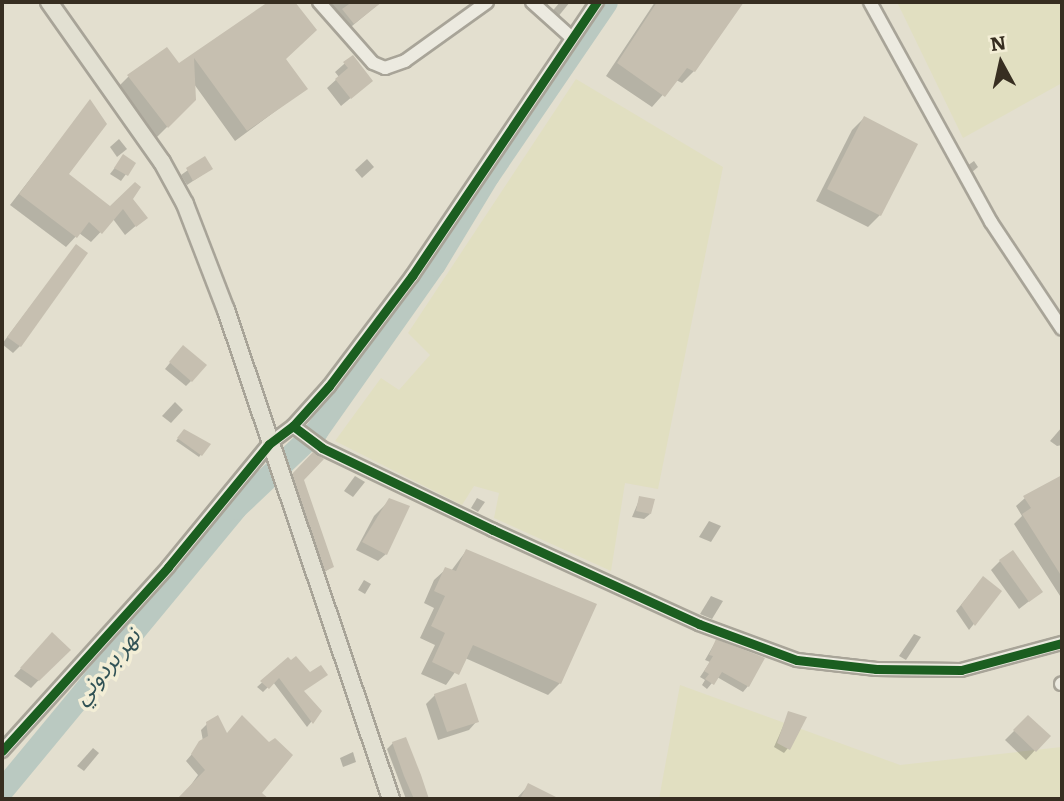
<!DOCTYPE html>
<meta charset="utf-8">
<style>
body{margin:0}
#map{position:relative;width:1064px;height:801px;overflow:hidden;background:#e3dfcf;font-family:Literata,"Noto Sans Arabic",serif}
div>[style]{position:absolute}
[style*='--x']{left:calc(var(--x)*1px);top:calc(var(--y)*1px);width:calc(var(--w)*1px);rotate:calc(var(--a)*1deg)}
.farmland>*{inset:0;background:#e1dfc1}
.shadow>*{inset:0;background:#0003}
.river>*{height:23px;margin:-11.5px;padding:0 11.5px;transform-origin:11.5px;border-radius:11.5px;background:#bac9c1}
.building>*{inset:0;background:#c6bfb0}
.roads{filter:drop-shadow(2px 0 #a8a498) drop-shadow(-2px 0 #a8a498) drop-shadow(0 2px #a8a498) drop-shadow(0 -2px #a8a498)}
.minor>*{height:12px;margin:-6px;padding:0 6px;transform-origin:6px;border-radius:6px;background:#eceae0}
.major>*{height:16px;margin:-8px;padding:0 8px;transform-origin:8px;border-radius:8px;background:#e2e0d2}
.cycleway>*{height:9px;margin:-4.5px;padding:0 4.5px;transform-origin:4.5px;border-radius:4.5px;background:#1b5e20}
span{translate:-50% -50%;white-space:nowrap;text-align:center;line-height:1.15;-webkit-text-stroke:7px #f3eed6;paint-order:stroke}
.water-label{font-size:23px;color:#315255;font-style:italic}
.frame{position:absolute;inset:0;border:4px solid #372e21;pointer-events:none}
.north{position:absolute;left:966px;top:28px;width:70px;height:70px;-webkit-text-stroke:5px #f3eed6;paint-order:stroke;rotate:352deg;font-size:19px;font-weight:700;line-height:28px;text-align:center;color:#372e21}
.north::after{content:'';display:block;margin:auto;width:24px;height:32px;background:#372e21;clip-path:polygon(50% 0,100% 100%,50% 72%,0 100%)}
</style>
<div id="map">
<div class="farmland">
<i style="clip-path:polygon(897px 2px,1062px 2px,1062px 83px,963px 138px)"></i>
<i style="clip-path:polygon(576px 79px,723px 167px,658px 489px,625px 483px,611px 571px,494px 518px,499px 493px,474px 486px,462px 505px,335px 441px,381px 378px,399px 390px,430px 355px,408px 333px)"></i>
<i style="clip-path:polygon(680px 685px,900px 765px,1062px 747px,1062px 799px,659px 799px)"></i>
</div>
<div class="shadow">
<i style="clip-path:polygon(272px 2px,292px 2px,315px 30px,284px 59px,305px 89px,235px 141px,194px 84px,194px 100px,156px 138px,117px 88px,128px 77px,179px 65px)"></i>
<i style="clip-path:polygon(331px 2px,381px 2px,346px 31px)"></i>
<i style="clip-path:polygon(560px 2px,570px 2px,557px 18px,550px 14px)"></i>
<i style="clip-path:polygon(655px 2px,742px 2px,694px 71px,682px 83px,676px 80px,652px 107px,606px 76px)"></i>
<i style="clip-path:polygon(352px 57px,371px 81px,341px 106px,327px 88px,339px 77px,335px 72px)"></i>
<i style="clip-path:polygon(90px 102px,66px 175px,111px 208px,131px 199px,145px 218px,125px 235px,113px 219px,91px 242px,79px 233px,66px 247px,10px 205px)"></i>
<i style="clip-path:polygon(864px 118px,880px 215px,868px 227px,816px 201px,852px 130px)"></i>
<i style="clip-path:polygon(119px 139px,127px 149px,117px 157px,110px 147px)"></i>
<i style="clip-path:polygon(123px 157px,134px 163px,121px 181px,110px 174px)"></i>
<i style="clip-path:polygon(205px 158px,211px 169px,187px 185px,181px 175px)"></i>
<i style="clip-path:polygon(367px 159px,374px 167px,362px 178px,355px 170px)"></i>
<i style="clip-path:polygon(974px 161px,978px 167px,971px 173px,967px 166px)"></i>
<i style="clip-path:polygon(76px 246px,20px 346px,13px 353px,2px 344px)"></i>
<i style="clip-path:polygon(178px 353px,191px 381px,186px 386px,165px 369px)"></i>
<i style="clip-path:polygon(175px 402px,183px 410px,171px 423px,162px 416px)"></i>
<i style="clip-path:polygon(1062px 427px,1062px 445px,1057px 446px,1050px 441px)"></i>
<i style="clip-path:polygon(182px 433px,208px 445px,199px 457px,176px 441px)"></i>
<i style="clip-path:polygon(305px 462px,302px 480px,332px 567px,317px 577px,286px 484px)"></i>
<i style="clip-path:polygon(355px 476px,365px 482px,353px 497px,344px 491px)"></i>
<i style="clip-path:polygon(1061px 478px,1062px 479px,1062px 599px,1014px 524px,1022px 516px,1016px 506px,1025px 498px)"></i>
<i style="clip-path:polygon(477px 498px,485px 502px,478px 512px,471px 508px)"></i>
<i style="clip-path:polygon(640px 498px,650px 514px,644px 519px,632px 517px)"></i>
<i style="clip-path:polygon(390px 500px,386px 554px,378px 561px,356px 550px,374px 516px)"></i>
<i style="clip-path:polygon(709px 521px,721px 526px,711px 542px,699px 537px)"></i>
<i style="clip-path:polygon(466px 551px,560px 683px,548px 695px,465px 658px,446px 685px,421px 674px,435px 645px,420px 638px,434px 608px,424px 603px,434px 580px,446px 569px,451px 571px)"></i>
<i style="clip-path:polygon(1000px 561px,1041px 592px,1019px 609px,991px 570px)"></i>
<i style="clip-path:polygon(364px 580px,371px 584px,365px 594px,358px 590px)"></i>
<i style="clip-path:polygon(978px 584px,1000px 591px,969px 630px,956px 611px)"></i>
<i style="clip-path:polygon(711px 596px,723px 601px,712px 619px,700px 614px)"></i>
<i style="clip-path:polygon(914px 634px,921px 637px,906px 660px,899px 656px)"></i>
<i style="clip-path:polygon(716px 641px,748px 686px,743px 692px,717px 677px,707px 689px,702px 685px,705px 680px,700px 677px,710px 662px,705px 660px)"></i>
<i style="clip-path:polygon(45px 642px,68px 650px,31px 688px,14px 676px)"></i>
<i style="clip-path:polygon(288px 659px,302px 692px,320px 711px,307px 727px,273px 682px,263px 692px,257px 687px)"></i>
<i style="clip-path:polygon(435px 695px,477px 721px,469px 730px,438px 740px,426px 704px)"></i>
<i style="clip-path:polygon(789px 713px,788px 748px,784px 753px,774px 747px)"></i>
<i style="clip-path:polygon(1028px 717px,1048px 736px,1026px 760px,1005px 740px)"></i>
<i style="clip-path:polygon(207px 724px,226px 736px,269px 744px,291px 755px,255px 799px,181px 799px,198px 775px,186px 761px,203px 741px,201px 730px)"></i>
<i style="clip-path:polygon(393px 743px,426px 798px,425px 799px,406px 799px,387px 749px)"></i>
<i style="clip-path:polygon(93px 748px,99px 753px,84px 771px,77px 766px)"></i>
<i style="clip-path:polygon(353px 752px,356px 762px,343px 767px,340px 758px)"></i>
<i style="clip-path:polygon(529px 785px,556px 799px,516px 799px)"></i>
</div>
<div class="river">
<i style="--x:2;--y:790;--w:366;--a:-50.4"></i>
<i style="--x:235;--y:508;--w:112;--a:-43.5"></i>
<i style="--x:316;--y:431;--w:204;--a:-54.8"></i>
<i style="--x:434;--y:264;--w:104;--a:-58.8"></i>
<i style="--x:488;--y:175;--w:209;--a:-55.7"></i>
</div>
<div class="building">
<i style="clip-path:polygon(268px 2px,295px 2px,317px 30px,286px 59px,308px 89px,247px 131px,194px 58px,196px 100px,168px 128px,127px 75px,167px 47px,179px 63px)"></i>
<i style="clip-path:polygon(352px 2px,382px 2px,354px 24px,342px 9px)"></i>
<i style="clip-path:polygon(657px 2px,744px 2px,695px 72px,687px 68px,665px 97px,617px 63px)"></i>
<i style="clip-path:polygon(353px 55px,373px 81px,351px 99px,335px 79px,348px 68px,343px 62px)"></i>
<i style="clip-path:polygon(90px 99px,107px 124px,69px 174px,110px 206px,135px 182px,141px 187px,133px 199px,148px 218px,136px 227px,123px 209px,102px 234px,89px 222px,77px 238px,19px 194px)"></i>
<i style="clip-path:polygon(864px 116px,918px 144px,881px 216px,827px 189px)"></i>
<i style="clip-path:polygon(123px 154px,136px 163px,128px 176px,114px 168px)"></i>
<i style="clip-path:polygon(205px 156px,213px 169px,193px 181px,186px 168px)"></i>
<i style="clip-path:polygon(76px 244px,88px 253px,21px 347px,7px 337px)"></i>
<i style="clip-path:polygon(183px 345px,207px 365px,192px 382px,169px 362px)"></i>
<i style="clip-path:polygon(184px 429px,211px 444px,202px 456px,177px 438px)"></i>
<i style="clip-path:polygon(313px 452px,324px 459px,304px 480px,334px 567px,325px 571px,292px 474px)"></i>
<i style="clip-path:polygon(1062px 475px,1062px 577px,1022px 514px,1031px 508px,1023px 496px)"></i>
<i style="clip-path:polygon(639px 496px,655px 499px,651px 514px,636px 511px)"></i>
<i style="clip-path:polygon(389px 498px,410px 506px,387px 555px,362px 542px)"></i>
<i style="clip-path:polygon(466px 549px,597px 604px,561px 684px,473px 645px,459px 675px,432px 662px,445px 633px,431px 626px,445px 596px,434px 591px,445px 567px,456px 571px)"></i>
<i style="clip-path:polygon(1013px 550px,1043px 592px,1029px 602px,999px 560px)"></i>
<i style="clip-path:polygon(983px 576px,1002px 591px,975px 626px,961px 605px)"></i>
<i style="clip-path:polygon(52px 632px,71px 650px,39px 681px,20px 668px)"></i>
<i style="clip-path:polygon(716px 639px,765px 658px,749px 687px,722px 672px,714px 685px,705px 679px,709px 674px,704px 671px,713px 656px,709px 655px)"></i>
<i style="clip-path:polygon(296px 656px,310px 672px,321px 665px,328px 675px,304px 691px,322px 711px,313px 724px,279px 678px,269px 689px,260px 681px,288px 657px,291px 660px)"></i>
<i style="clip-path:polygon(466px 683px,479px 722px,447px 732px,434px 694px)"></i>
<i style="clip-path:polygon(788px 711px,807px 717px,790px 750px,777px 743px)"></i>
<i style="clip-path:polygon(218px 715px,227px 733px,242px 715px,269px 742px,275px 738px,293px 755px,262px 793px,269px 799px,177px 799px,205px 770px,191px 754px,199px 741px,208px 736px,206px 722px)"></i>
<i style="clip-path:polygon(1028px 715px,1051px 736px,1036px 752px,1013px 730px)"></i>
<i style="clip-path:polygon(406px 737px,421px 775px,429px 799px,414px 799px,404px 776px,392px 742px)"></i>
<i style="clip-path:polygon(528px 783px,560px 799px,520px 799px)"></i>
</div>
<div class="roads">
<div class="minor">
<i style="--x:319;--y:2;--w:81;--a:48.5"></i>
<i style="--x:373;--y:63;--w:13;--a:23"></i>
<i style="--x:385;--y:68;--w:21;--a:-19"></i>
<i style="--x:405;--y:61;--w:101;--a:-35.7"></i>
<i style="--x:532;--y:2;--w:54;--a:42"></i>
<i style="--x:870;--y:2;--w:251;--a:61.2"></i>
<i style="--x:991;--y:222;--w:128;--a:56.4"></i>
<i style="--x:293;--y:426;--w:36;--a:37"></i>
<i style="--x:322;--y:448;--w:190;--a:25.6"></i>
<i style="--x:493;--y:530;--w:226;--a:24.5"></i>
<i style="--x:699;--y:624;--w:104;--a:20.2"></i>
<i style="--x:797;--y:660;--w:80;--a:6.5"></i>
<i style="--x:876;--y:669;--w:85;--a:0.7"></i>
<i style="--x:961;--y:670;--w:105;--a:-15"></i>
<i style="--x:1061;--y:684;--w:1;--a:-45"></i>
<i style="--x:2;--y:751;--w:248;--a:-47.9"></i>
<i style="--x:168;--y:567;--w:159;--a:-50.6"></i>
<i style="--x:269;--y:444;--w:30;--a:-37"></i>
<i style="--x:293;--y:426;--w:54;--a:-48"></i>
<i style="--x:329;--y:386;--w:138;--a:-53"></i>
<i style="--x:412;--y:276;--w:331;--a:-56"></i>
</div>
<div class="major">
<i style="--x:49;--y:2;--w:196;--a:54.8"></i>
<i style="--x:162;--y:162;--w:48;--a:61.3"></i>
<i style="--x:185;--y:204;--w:114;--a:68.9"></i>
<i style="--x:226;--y:310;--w:516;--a:71.35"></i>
</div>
</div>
<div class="cycleway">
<i style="--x:293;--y:426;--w:36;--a:37"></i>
<i style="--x:322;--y:448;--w:190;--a:25.6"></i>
<i style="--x:493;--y:530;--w:226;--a:24.5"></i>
<i style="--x:699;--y:624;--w:104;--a:20.2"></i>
<i style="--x:797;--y:660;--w:80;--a:6.5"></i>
<i style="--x:876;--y:669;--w:85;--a:0.7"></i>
<i style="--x:961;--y:670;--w:105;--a:-15"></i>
<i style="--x:2;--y:751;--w:248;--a:-47.9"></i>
<i style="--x:168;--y:567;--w:159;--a:-50.6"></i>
<i style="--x:269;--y:444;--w:30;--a:-37"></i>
<i style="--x:293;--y:426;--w:54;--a:-48"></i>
<i style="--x:329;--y:386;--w:138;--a:-53"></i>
<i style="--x:412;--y:276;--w:331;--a:-56"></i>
</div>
<div class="water-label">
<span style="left:105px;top:665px;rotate:-50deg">نهر بردوني</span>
</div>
<div class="frame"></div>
<div class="north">N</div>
</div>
